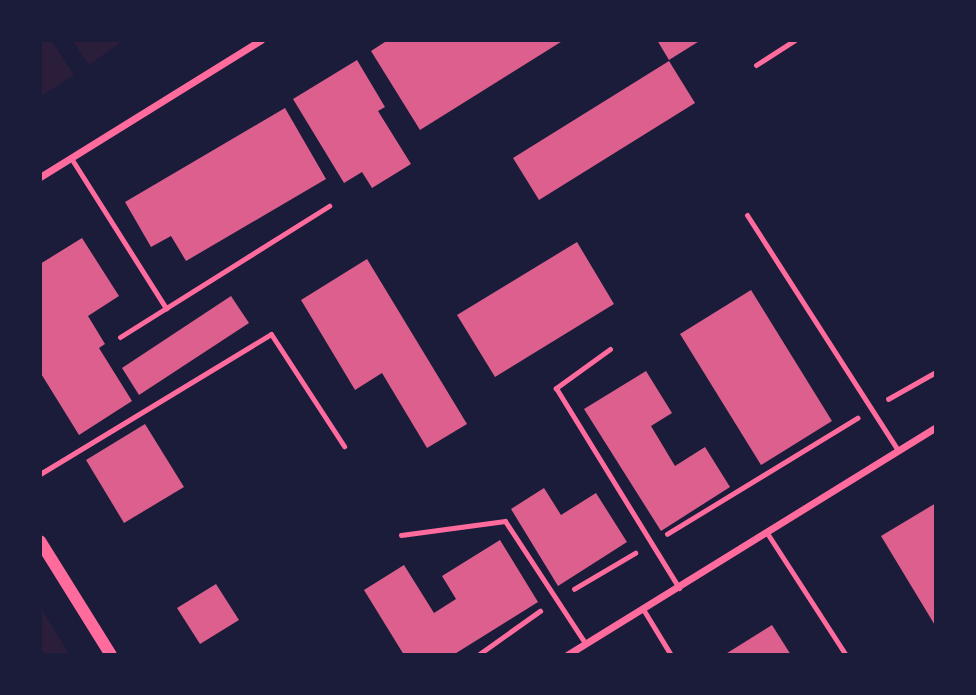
<!DOCTYPE html>
<style>
body{margin:0}
#map{position:relative;width:976px;height:695px;overflow:hidden;background:#1b1b3a;font-family:Barlow,sans-serif}
div>[style]{position:absolute}
[style*='--x']{left:calc(var(--x)*1px);top:calc(var(--y)*1px);width:calc(var(--w)*1px);rotate:calc(var(--a)*1deg)}
.green>*{inset:0;background:#2a1e3b}
.building>*{inset:0;background:#dd5f8e}
.path>*{height:4.5px;margin:-2.25px;padding:0 2.25px;transform-origin:2.25px;border-radius:2.25px;background:#ff6b9d}
.service>*{height:5px;margin:-2.5px;padding:0 2.5px;transform-origin:2.5px;border-radius:2.5px;background:#ff6b9d}
.minor>*{height:7px;margin:-3.5px;padding:0 3.5px;transform-origin:3.5px;border-radius:3.5px;background:#ff6b9d}
.tertiary>*{height:12px;margin:-6px;padding:0 6px;transform-origin:6px;border-radius:6px;background:#ff6b9d}
span{translate:-50% -50%;white-space:nowrap;text-align:center;line-height:1.15;-webkit-text-stroke:5px #1b1b3a;paint-order:stroke}
.frame{position:absolute;inset:0;border:42px solid #1b1b3a;pointer-events:none}
</style>
<div id="map">
<div class="green">
<i style="clip-path:polygon(40px 40px,51px 40px,74px 75px,40px 97px)"></i>
<i style="clip-path:polygon(72px 40px,124px 40px,89px 65px)"></i>
<i style="clip-path:polygon(40px 607px,70px 655px,45px 655px,40px 647px)"></i>
</div>
<div class="building">
<i style="clip-path:polygon(388px 40px,564px 40px,420px 130px,371px 51px)"></i>
<i style="clip-path:polygon(657px 40px,701px 40px,669px 60px)"></i>
<i style="clip-path:polygon(357px 60px,385px 107px,378px 111px,411px 164px,372px 188px,362px 172px,344px 183px,293px 99px)"></i>
<i style="clip-path:polygon(669px 61px,695px 103px,539px 200px,513px 158px)"></i>
<i style="clip-path:polygon(285px 108px,326px 179px,186px 261px,171px 236px,151px 247px,125px 202px)"></i>
<i style="clip-path:polygon(82px 238px,119px 296px,88px 316px,105px 344px,99px 348px,132px 401px,79px 435px,40px 372px,40px 264px)"></i>
<i style="clip-path:polygon(577px 242px,614px 304px,495px 377px,457px 315px)"></i>
<i style="clip-path:polygon(367px 259px,467px 424px,427px 448px,382px 373px,355px 390px,301px 300px)"></i>
<i style="clip-path:polygon(751px 290px,832px 421px,761px 465px,680px 334px)"></i>
<i style="clip-path:polygon(231px 296px,249px 323px,139px 395px,122px 368px)"></i>
<i style="clip-path:polygon(646px 371px,672px 413px,651px 426px,675px 466px,705px 447px,730px 487px,661px 531px,584px 409px)"></i>
<i style="clip-path:polygon(145px 424px,184px 487px,124px 523px,86px 460px)"></i>
<i style="clip-path:polygon(544px 488px,561px 515px,596px 493px,627px 542px,558px 586px,511px 509px)"></i>
<i style="clip-path:polygon(936px 503px,936px 627px,881px 536px)"></i>
<i style="clip-path:polygon(500px 540px,538px 602px,453px 655px,404px 655px,364px 590px,404px 565px,434px 613px,456px 599px,442px 576px)"></i>
<i style="clip-path:polygon(216px 584px,239px 620px,200px 644px,177px 608px)"></i>
<i style="clip-path:polygon(772px 625px,791px 655px,724px 655px)"></i>
</div>
<div class="path">
<i style="--x:888;--y:399;--w:55;--a:-29.4"></i>
<i style="--x:667;--y:534;--w:223;--a:-31.4"></i>
<i style="--x:574;--y:589;--w:71;--a:-30.5"></i>
<i style="--x:478;--y:655;--w:76;--a:-35.4"></i>
</div>
<div class="service">
<i style="--x:756;--y:65;--w:46;--a:-32.7"></i>
<i style="--x:71;--y:158;--w:178;--a:57.7"></i>
<i style="--x:747;--y:215;--w:279;--a:57.3"></i>
<i style="--x:120;--y:337;--w:247;--a:-32.1"></i>
<i style="--x:610;--y:349;--w:67;--a:144.2"></i>
<i style="--x:556;--y:388;--w:235;--a:58.4"></i>
<i style="--x:40;--y:474;--w:270;--a:-31.2"></i>
<i style="--x:271;--y:334;--w:134;--a:56.9"></i>
<i style="--x:767;--y:533;--w:145;--a:57.1"></i>
<i style="--x:401;--y:535;--w:105;--a:-7.7"></i>
<i style="--x:505;--y:521;--w:146;--a:56.7"></i>
<i style="--x:643;--y:609;--w:54;--a:58.7"></i>
</div>
<div class="minor">
<i style="--x:40;--y:177;--w:260;--a:-31.8"></i>
<i style="--x:567;--y:655;--w:434;--a:-31.7"></i>
</div>
<div class="tertiary">
<i style="--x:40;--y:541;--w:134;--a:58.1"></i>
</div>
<div class="frame"></div>
</div>
